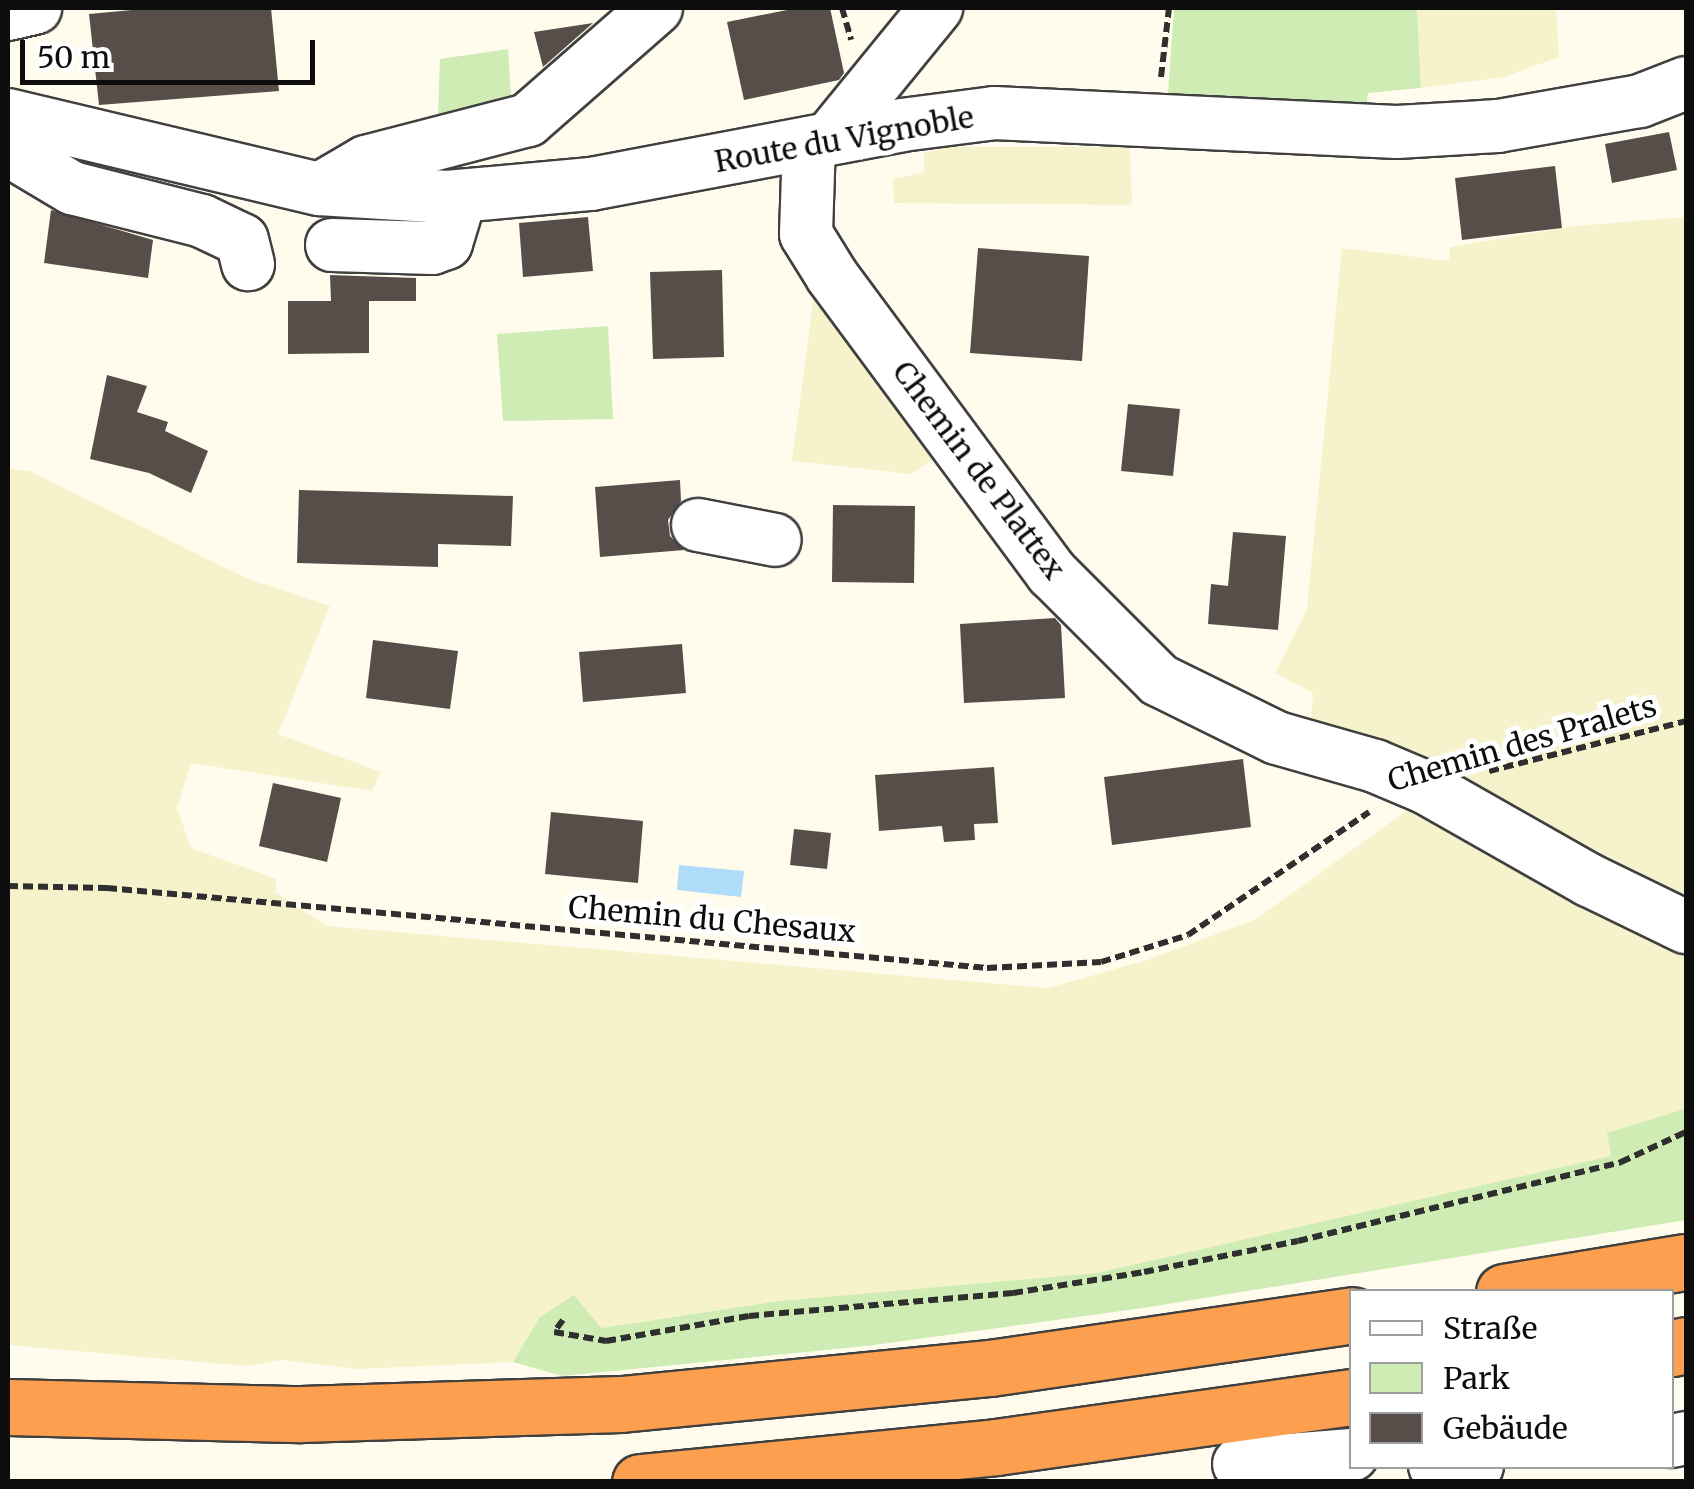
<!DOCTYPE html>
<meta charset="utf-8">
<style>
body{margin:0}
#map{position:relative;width:1694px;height:1489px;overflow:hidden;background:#fffced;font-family:Merriweather,serif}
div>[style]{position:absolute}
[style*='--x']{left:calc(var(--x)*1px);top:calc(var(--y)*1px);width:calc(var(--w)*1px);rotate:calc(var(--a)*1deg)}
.farmland>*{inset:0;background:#f6f3cc}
.green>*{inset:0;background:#d0ecb5}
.water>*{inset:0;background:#afddf9}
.building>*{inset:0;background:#574e49}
.path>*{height:6px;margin-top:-3px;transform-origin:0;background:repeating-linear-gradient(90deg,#2f2f2f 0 10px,transparent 0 15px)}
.roads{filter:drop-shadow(2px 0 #404040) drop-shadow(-2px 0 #404040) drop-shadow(0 2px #404040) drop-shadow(0 -2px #404040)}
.minor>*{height:52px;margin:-26px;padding:0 26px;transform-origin:26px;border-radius:26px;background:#fff}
.highway>*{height:55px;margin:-27.5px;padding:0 27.5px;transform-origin:27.5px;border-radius:27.5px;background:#fca04f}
span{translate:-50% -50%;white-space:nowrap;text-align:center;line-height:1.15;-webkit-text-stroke:10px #fff;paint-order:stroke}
.street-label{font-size:30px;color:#0d0d0d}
.frame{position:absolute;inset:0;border:10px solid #0d0d0d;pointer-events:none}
.legend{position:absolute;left:1349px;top:1289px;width:325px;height:180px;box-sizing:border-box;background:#fff;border:2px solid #9e9e9e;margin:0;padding:12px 18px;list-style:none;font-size:30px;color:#0d0d0d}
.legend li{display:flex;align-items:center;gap:20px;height:50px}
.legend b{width:50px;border:2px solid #9e9e9e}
.scale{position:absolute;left:20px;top:40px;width:295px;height:45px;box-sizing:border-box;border:5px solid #0d0d0d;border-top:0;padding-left:12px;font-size:30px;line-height:35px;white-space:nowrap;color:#0d0d0d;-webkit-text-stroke:8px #fff;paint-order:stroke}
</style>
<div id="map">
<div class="farmland">
<i style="clip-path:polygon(1417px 8px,1556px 8px,1559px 57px,1504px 77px,1421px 88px)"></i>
<i style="clip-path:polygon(950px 147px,1130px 147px,1132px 205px,894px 203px,893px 179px,924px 172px,924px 153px)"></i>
<i style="clip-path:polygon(1686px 217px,1686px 1132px,1685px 1110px,1612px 1156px,1097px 1274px,779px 1301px,600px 1328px,539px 1318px,513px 1362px,358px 1369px,281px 1360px,245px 1366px,8px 1345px,8px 469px,30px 471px,246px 578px,330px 606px,278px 734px,381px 772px,372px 791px,191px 763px,177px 808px,191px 848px,277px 879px,275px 892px,327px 926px,1048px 988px,1147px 960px,1256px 919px,1409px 809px,1425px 761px,1310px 733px,1313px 693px,1275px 673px,1307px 609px,1342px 248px,1449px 261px,1450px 247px,1575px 226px)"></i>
<i style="clip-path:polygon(815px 288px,944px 451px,912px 474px,792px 461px)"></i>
</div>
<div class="green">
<i style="clip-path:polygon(1174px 8px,1417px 8px,1421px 88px,1368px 93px,1366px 111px,1168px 93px)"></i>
<i style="clip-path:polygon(508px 49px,512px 110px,438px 114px,440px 59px)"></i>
<i style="clip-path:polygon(608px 326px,613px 419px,503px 421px,497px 334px)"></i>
<i style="clip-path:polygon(1685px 1109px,1686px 1220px,1143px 1308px,867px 1346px,562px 1376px,513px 1362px,539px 1318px,574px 1295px,601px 1328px,779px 1301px,1097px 1273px,1611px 1156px,1607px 1133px)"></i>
</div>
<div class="water">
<i style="clip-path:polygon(679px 865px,744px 871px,741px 897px,677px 890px)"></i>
</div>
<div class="building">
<i style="clip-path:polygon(153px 8px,271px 8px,279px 91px,99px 105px,89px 14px)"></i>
<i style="clip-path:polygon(797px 8px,830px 8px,844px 73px,839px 80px,744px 100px,727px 22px)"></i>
<i style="clip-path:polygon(593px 23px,543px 67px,534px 32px)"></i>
<i style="clip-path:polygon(1669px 132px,1677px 170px,1612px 183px,1605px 144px)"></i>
<i style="clip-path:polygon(1555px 166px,1562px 228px,1462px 240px,1455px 178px)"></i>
<i style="clip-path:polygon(51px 210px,153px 240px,148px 278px,44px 263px)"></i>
<i style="clip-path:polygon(588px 217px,593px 271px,523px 277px,519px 223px)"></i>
<i style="clip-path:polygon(978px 248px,1089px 256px,1082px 361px,970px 353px)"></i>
<i style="clip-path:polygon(722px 270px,724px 357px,653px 359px,650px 272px)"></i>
<i style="clip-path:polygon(330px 275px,416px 278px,416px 301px,369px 301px,369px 353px,288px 354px,288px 301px,331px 301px)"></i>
<i style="clip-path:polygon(107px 375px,147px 386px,137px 412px,168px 422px,165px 431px,208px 451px,191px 493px,149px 473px,90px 459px)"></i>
<i style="clip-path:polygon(1128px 404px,1180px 409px,1173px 476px,1121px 471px)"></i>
<i style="clip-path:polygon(680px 480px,681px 501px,668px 520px,670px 536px,684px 550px,600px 557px,595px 487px)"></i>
<i style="clip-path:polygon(299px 490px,513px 496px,511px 546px,438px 544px,438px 567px,297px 563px)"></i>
<i style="clip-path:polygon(833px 505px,915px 506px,914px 583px,832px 582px)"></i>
<i style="clip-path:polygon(1233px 532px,1286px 536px,1278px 630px,1208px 624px,1211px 584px,1228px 586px)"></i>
<i style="clip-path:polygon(1055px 618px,1061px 625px,1065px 698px,964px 703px,960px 624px)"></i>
<i style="clip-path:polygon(373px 640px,458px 651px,450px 709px,366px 698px)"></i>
<i style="clip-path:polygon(682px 644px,686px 693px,583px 702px,579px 652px)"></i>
<i style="clip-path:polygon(1243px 759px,1251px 827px,1112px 845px,1104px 777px)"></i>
<i style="clip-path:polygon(994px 767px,998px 823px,974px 824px,975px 840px,944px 842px,942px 826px,879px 831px,875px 775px)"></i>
<i style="clip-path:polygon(273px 783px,341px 798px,327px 862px,259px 846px)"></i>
<i style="clip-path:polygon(551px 812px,643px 821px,638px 883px,545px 874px)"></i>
<i style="clip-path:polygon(794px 829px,831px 833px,827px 869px,790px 865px)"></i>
</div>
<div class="path">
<i style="--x:842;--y:8;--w:33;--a:74"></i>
<i style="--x:1161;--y:77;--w:69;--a:-83.4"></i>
<i style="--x:1489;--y:771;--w:203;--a:-14.2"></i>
<i style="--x:8;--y:886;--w:99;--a:1.2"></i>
<i style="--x:107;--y:888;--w:884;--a:5.19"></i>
<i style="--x:987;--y:968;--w:114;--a:-3"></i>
<i style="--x:1101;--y:962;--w:91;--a:-17.2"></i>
<i style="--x:1188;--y:935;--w:219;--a:-34.2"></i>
<i style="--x:563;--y:1320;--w:15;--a:127"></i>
<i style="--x:554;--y:1332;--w:53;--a:9.8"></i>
<i style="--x:606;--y:1341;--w:145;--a:-9.9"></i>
<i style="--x:749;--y:1316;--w:265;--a:-5"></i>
<i style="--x:1013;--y:1293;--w:133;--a:-9.1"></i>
<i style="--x:1144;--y:1272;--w:157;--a:-11.4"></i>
<i style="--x:1298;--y:1241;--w:333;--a:-13.7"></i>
<i style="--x:1621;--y:1162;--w:72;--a:-24.8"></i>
</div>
<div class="roads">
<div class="minor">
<i style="--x:8;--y:14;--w:28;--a:-13"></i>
<i style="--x:8;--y:115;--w:320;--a:13.4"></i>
<i style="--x:319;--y:189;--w:128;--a:3.6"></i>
<i style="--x:447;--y:197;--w:145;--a:-5.2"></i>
<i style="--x:591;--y:184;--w:317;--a:-10.7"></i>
<i style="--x:902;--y:125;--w:93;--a:-7.4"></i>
<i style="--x:994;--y:113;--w:403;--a:2.7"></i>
<i style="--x:1397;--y:132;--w:101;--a:-3.4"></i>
<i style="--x:1498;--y:126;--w:144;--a:-10"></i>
<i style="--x:1640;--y:101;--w:49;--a:-21.4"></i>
<i style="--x:8;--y:119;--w:40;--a:72"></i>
<i style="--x:20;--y:157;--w:61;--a:30.8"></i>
<i style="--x:72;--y:188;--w:134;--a:14.2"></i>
<i style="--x:202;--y:221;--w:44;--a:25.4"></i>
<i style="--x:242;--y:240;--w:25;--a:76"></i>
<i style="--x:830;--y:138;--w:168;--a:-50.8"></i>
<i style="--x:809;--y:143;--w:91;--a:91.9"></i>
<i style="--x:806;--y:234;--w:49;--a:58.2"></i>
<i style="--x:832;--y:276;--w:370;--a:53.5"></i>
<i style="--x:1052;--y:573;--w:151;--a:45"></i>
<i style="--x:1159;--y:680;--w:131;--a:26.2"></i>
<i style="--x:1277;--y:738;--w:102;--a:15.9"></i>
<i style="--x:1375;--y:766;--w:54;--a:22.8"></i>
<i style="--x:1425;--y:787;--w:189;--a:29.6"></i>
<i style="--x:1589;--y:880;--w:108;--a:25.9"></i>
<i style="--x:325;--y:186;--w:48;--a:-30.3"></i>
<i style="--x:366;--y:162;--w:167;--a:-14.5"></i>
<i style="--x:528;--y:120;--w:170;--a:-41.2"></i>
<i style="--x:332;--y:245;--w:100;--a:1.7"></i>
<i style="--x:432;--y:248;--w:15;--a:-20"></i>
<i style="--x:446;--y:243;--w:48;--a:-73.1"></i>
<i style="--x:698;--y:525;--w:78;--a:11"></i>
<i style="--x:1672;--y:1441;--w:14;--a:-12"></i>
<i style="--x:1239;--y:1464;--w:113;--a:-4.6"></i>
<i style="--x:1435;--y:1466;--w:42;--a:0"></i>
</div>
<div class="highway">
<i style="--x:1504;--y:1292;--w:184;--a:-9.4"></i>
<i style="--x:1672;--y:1348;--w:14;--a:-12"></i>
<i style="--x:8;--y:1407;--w:293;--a:1.4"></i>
<i style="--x:301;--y:1414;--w:320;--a:-1.8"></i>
<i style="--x:621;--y:1404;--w:371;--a:-5.6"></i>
<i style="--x:990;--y:1368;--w:366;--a:-8.3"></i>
<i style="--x:640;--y:1482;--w:358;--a:-5.6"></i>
<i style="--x:996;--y:1447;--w:359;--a:-8"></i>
</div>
</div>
<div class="street-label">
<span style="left:844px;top:139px;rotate:-10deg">Route du Vignoble</span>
<span style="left:979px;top:470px;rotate:53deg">Chemin de Plattex</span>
<span style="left:1522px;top:743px;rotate:-16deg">Chemin des Pralets</span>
<span style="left:712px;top:919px;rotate:5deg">Chemin du Chesaux</span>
</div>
<div class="frame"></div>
<ul class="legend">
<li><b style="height:12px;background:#fff"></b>Straße</li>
<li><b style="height:28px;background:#d0ecb5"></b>Park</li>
<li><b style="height:28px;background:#574e49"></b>Gebäude</li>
</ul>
<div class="scale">50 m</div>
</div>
